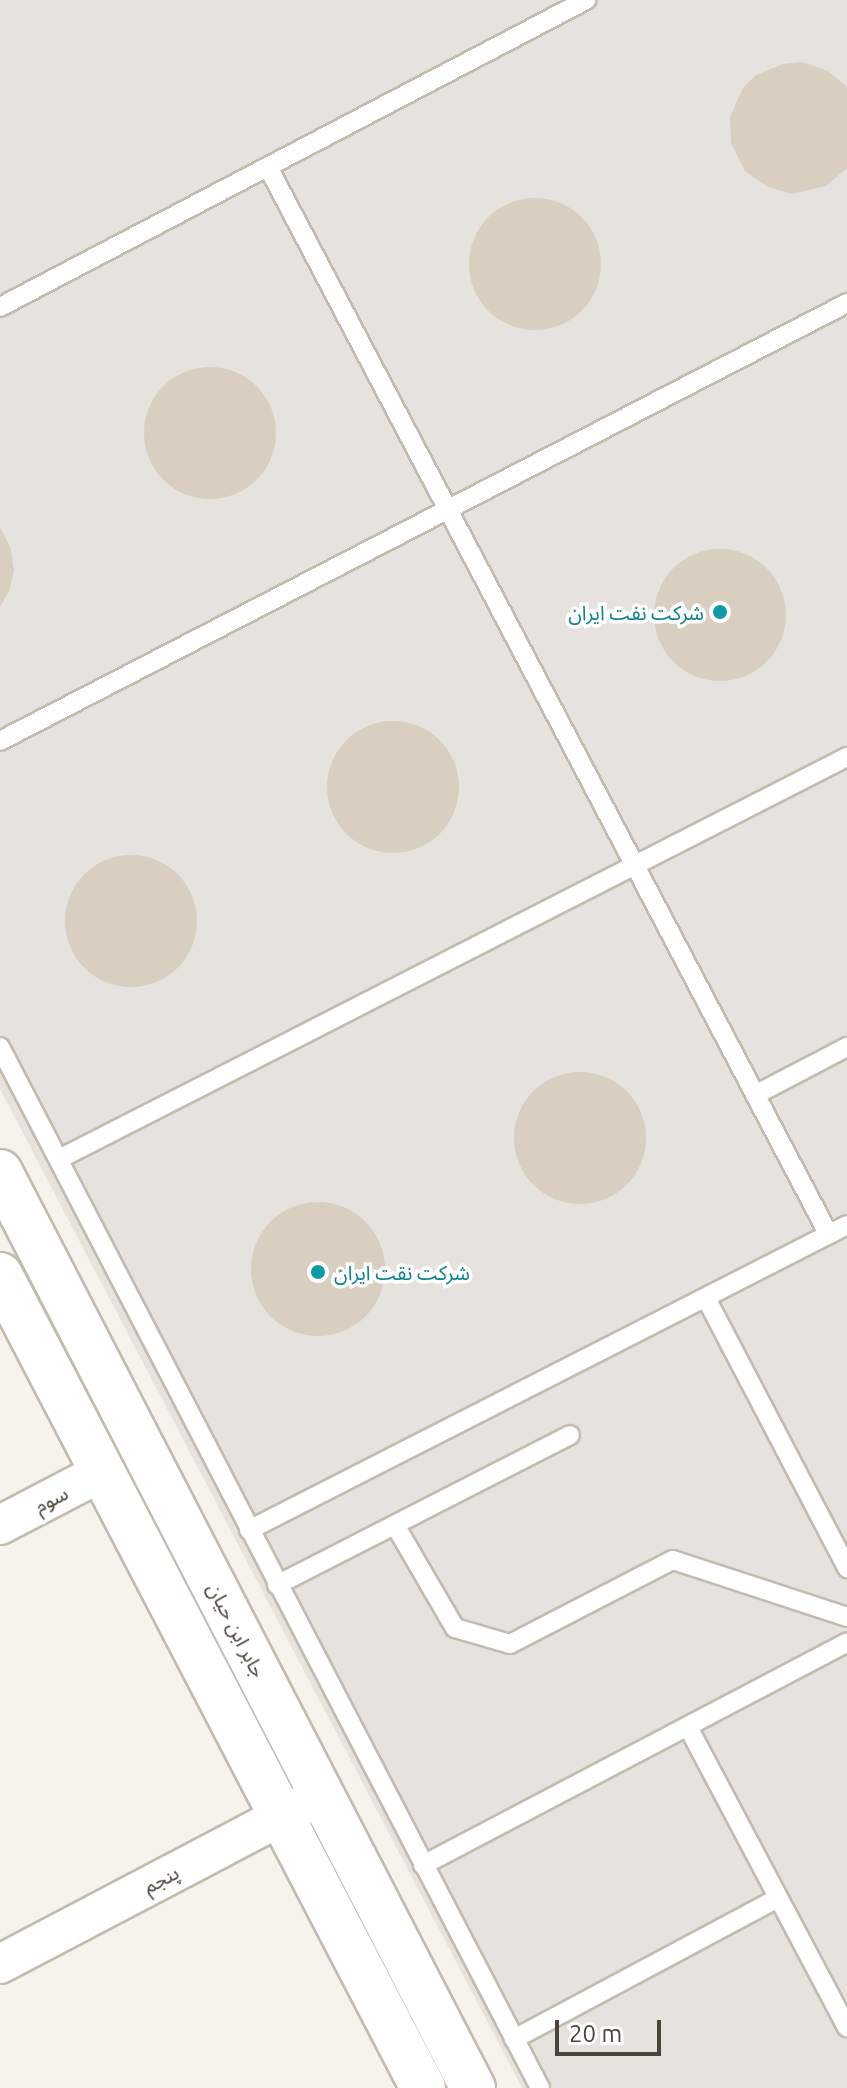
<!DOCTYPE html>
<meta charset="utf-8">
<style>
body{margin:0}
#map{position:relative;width:847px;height:2088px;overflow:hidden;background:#f6f3ec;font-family:Ubuntu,"Noto Sans Arabic",sans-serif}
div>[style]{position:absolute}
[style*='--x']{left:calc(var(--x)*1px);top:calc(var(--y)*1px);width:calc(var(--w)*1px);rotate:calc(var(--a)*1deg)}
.industrial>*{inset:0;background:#e6e2dd}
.building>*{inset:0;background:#d8cfc1}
.round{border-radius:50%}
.roads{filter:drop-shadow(2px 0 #c2bbae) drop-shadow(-2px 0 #c2bbae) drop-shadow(0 2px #c2bbae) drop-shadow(0 -2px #c2bbae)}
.service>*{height:18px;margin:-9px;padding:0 9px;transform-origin:9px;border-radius:9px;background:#fff}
.minor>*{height:38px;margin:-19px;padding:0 19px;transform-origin:19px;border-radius:19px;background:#fff}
.tertiary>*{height:44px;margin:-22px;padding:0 22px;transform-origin:22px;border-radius:22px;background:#fff}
.dots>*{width:22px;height:22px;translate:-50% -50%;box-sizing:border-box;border:4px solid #fff;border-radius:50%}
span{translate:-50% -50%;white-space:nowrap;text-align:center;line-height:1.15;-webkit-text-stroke:7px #fff;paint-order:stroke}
.culture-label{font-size:20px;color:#0d838f}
.right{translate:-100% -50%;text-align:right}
.left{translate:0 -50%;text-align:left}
.street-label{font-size:20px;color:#4b4439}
.scale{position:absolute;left:555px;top:2020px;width:106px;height:36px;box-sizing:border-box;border:4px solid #4b4439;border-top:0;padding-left:10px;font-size:24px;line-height:28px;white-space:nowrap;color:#4b4439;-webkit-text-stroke:6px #fff;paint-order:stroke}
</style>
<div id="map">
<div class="industrial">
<i style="clip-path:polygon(0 0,847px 0,847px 2088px,522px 2088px,0 1089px)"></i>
</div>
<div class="building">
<i style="clip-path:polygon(802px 62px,828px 71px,847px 87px,847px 168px,826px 186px,792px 194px,768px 187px,745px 171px,731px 143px,730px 117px,743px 88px,756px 75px,783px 64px)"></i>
<i class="round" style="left:469px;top:198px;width:132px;height:132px"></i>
<i class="round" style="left:144px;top:367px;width:132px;height:132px"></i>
<i style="clip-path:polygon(0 527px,11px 549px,14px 571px,9px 591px,0 607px)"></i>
<i class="round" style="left:654px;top:549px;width:132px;height:132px"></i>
<i class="round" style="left:327px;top:721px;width:132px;height:132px"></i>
<i class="round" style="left:65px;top:855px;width:132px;height:132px"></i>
<i class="round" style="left:514px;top:1072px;width:132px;height:132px"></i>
<i class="round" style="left:251px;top:1202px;width:134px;height:134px"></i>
</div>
<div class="roads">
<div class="service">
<i style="--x:268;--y:167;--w:1206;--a:62.29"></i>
<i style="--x:0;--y:307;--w:662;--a:-27.65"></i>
<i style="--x:0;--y:741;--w:954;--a:-27.34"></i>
<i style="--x:0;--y:1047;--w:1173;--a:62.58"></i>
<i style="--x:755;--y:1095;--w:104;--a:-27.6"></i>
<i style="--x:59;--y:1159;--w:885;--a:-27.03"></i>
<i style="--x:706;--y:1298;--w:305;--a:62.4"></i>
<i style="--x:395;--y:1525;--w:119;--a:59.8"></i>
<i style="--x:455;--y:1628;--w:57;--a:16.2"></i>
<i style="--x:510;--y:1644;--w:183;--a:-27.3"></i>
<i style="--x:673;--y:1560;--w:183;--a:18.1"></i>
<i style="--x:249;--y:1530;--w:671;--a:-27.02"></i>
<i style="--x:277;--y:1585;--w:329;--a:-27.1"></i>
<i style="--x:688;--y:1727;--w:340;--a:62.1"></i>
<i style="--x:423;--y:1865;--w:479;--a:-27.7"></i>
<i style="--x:514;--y:2039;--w:299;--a:-28.1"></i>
</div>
<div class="minor">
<i style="--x:0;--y:1525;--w:115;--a:-27.5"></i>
<i style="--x:0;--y:1964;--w:364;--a:-27.7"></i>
</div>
<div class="tertiary">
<i style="--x:0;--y:1172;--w:1031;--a:62.69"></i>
<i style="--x:0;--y:1275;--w:916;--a:62.51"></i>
</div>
</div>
<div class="dots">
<i style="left:720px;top:612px;background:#0f9aa8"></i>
<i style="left:318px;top:1272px;background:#0f9aa8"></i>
</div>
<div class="culture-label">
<span class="right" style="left:704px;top:612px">شرکت نفت ایران</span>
<span class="left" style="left:334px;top:1272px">شرکت نقت ایران</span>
</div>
<div class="street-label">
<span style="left:51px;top:1499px;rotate:-27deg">سوم</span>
<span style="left:237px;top:1630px;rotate:63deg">جابر ابن حیان</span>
<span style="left:161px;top:1879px;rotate:-28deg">پنجم</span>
</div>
<div class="scale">20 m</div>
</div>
